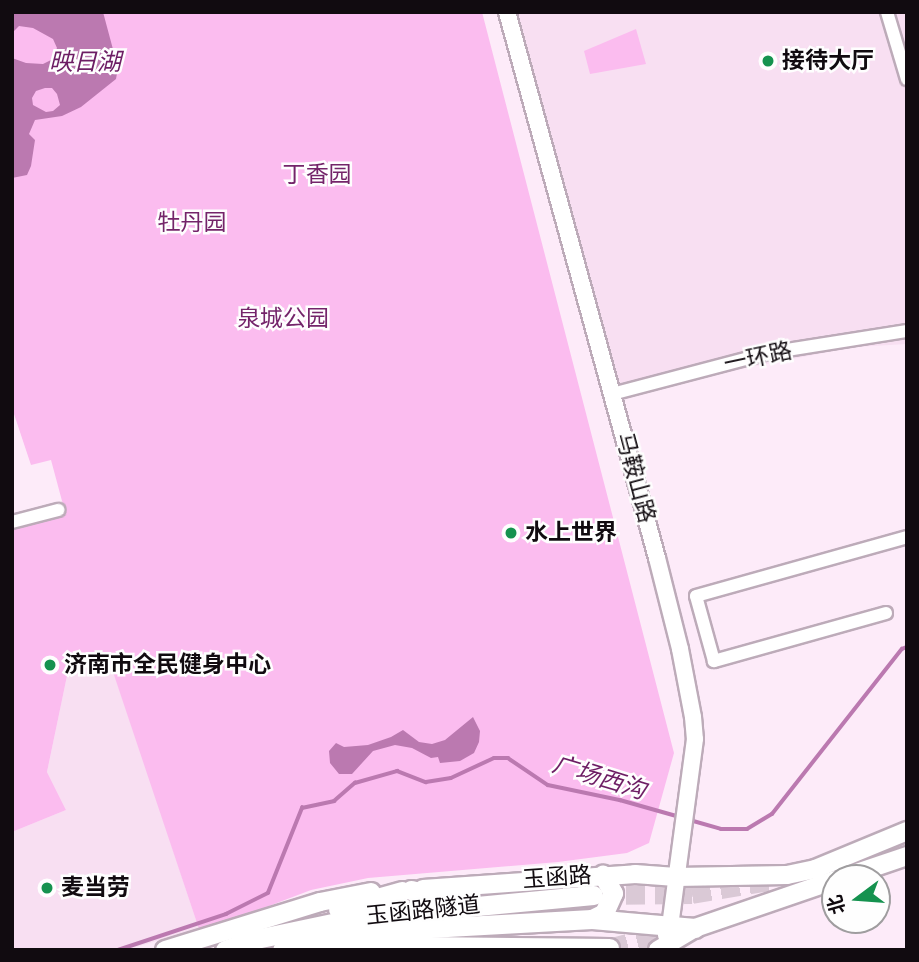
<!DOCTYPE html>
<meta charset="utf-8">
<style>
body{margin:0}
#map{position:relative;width:919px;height:962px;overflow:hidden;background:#fdebf9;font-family:"Sofia Sans Condensed","Noto Sans SC",sans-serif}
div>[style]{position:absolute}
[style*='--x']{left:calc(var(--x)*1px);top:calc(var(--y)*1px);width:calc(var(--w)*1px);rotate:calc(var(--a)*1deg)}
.built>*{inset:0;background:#f8dff2}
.green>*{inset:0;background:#fbbcef}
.water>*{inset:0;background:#bb79b0}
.stream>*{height:3.5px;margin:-1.75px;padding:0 1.75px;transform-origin:1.75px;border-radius:1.75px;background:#bb79b0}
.trunk-tunnel>*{height:19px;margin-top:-9.5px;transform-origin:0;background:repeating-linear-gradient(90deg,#dac9d6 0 19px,transparent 0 29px)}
.roads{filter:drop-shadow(2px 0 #bdabb9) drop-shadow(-2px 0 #bdabb9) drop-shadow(0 2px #bdabb9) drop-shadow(0 -2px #bdabb9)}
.minor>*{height:12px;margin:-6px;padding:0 6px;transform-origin:6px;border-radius:6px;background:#fff}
.secondary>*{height:16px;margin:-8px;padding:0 8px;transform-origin:8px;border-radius:8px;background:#fff}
.primary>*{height:18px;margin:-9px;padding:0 9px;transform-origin:9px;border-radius:9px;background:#fff}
.trunk>*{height:19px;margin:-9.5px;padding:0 9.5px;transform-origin:9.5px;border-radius:9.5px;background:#fff}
.dots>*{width:19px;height:19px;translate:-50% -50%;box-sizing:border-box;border:4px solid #fefefe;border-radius:50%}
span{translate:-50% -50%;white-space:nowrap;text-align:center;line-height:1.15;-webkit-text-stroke:5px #fefefe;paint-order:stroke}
.poi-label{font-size:23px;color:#110b10;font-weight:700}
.left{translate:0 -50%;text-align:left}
.park-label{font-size:23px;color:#74246a}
.street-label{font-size:23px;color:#110b10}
.water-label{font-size:24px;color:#6d1d64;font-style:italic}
.frame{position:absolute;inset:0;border:14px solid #110b10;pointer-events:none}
.north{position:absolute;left:821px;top:864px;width:70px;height:70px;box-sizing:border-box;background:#fefefe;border:2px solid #9f9d9f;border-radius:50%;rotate:254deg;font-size:19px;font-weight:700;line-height:28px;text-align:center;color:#110b10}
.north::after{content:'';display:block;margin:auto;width:24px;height:32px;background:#15924f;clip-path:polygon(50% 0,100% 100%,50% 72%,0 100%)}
</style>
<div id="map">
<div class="built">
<i style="clip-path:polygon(509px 12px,907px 12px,907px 344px,855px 347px,620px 392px)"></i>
<i style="clip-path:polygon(108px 654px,199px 929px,125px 950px,12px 950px,12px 832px,66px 810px,47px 772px,67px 676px)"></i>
</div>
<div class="green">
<i style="clip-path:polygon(12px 12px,482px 12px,674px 753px,649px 843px,627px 853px,558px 862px,368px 878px,311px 890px,225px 923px,199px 929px,107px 654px,67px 676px,47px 772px,66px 810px,12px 832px,12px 527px,65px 512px,51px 460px,31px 465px,12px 408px)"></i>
<i style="clip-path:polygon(636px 29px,646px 64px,590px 74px,584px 51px)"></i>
</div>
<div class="water">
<i style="clip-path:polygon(evenodd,12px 12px,103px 12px,118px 68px,116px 79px,81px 107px,62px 116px,35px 120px,29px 134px,35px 140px,31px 166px,27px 175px,12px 178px,12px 58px,26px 63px,43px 64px,51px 60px,57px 48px,53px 39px,33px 28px,19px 26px,12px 33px,12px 12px,45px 88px,52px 88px,57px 94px,60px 105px,53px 111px,46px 112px,33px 105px,32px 98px,36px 91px,45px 88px)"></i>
<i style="clip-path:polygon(473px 717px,480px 731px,479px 742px,474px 753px,460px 761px,440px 763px,438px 757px,431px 758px,412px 748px,395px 745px,373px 751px,352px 774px,339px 774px,330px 763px,329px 751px,336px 743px,344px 747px,368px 745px,391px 737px,403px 730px,419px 742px,432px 744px,445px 740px)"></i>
</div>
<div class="stream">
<i style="--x:690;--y:820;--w:32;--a:16"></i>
<i style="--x:721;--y:829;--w:26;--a:0"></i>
<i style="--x:747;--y:829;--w:29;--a:-31"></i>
<i style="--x:772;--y:814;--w:210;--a:-51.8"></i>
<i style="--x:902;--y:649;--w:5;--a:-22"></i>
<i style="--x:118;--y:950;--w:114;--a:-18.4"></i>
<i style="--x:226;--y:914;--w:47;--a:-26.6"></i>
<i style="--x:268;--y:893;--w:92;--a:-68.2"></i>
<i style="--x:302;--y:808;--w:33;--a:-12"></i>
<i style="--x:334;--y:801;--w:28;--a:-41"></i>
<i style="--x:355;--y:783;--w:44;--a:-15.9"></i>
<i style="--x:397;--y:771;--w:31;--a:21"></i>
<i style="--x:426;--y:782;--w:25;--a:-9"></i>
<i style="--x:451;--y:778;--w:47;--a:-24.9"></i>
<i style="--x:494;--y:758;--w:14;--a:0"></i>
<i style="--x:508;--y:758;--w:48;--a:34"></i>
<i style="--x:548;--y:785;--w:74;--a:11.8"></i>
<i style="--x:620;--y:800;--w:62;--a:15.8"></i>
</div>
<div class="trunk-tunnel">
<i style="--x:597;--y:895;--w:95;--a:-0.6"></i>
<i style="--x:692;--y:894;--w:85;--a:-9.5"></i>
<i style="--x:609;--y:948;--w:77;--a:-15.1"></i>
</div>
<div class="roads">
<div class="minor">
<i style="--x:887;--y:12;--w:70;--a:73.4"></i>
<i style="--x:612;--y:394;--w:161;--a:-14.7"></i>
<i style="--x:768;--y:353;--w:141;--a:-9"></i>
<i style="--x:12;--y:522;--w:48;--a:-14.6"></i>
<i style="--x:886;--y:613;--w:179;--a:164.4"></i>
<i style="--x:714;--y:661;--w:67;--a:-105.5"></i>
<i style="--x:696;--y:596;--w:219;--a:-15.6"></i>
</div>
<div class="secondary">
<i style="--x:507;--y:12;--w:566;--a:74.64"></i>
<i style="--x:657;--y:558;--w:94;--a:75.8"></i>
<i style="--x:680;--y:649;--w:69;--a:79.2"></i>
<i style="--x:693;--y:717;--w:22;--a:85"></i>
<i style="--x:695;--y:739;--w:189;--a:97.6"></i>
<i style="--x:670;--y:926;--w:10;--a:114"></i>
</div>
<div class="primary">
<i style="--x:842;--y:878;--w:69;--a:-18.7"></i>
<i style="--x:423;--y:889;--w:213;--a:-4"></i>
<i style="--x:635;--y:874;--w:41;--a:4.2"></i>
<i style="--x:676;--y:877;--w:111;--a:-1"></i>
<i style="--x:787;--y:875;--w:29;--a:-12"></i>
<i style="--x:815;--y:869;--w:100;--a:-22.4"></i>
<i style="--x:165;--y:950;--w:162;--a:-17.2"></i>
<i style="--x:320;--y:902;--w:52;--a:-11.1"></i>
<i style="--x:658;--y:950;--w:43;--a:-30.7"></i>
<i style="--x:695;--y:928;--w:148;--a:-18.9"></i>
</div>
<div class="trunk">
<i style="--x:411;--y:890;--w:24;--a:15"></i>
<i style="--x:434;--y:896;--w:23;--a:2"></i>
<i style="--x:338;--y:909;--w:66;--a:-15.7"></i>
<i style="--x:592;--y:919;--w:13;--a:-27"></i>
<i style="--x:604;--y:913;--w:22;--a:-66"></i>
<i style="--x:613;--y:893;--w:21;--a:-119"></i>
<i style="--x:225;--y:950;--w:33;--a:-20"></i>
<i style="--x:256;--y:939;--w:107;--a:-11.8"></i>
<i style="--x:361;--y:917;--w:233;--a:-5.4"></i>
<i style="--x:282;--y:950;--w:44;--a:-14.3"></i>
<i style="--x:325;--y:939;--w:69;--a:-7.5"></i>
<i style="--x:393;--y:930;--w:199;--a:-3.2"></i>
<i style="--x:592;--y:919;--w:103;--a:5"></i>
<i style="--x:335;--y:950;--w:81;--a:-2.8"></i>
<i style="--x:416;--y:946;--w:193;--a:0.6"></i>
</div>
</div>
<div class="dots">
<i style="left:768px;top:61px;background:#15924f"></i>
<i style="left:511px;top:533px;background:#15924f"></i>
<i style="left:50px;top:665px;background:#15924f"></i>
<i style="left:47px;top:888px;background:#15924f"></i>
</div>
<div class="poi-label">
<span class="left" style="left:782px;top:61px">接待大厅</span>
<span class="left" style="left:525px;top:533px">水上世界</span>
<span class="left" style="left:64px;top:665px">济南市全民健身中心</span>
<span class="left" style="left:61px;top:888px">麦当劳</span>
</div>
<div class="park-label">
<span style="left:317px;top:175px">丁香园</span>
<span style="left:192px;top:223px">牡丹园</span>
<span style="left:283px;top:319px">泉城公园</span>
</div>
<div class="street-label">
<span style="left:758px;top:358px;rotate:-12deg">一环路</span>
<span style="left:635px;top:478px;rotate:75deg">马鞍山路</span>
<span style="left:557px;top:878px;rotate:-4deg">玉函路</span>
<span style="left:423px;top:911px;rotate:-6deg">玉函路隧道</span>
</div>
<div class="water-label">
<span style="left:85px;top:63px">映日湖</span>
<span style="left:599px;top:778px;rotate:17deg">广场西沟</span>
</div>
<div class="frame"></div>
<div class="north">北</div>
</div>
